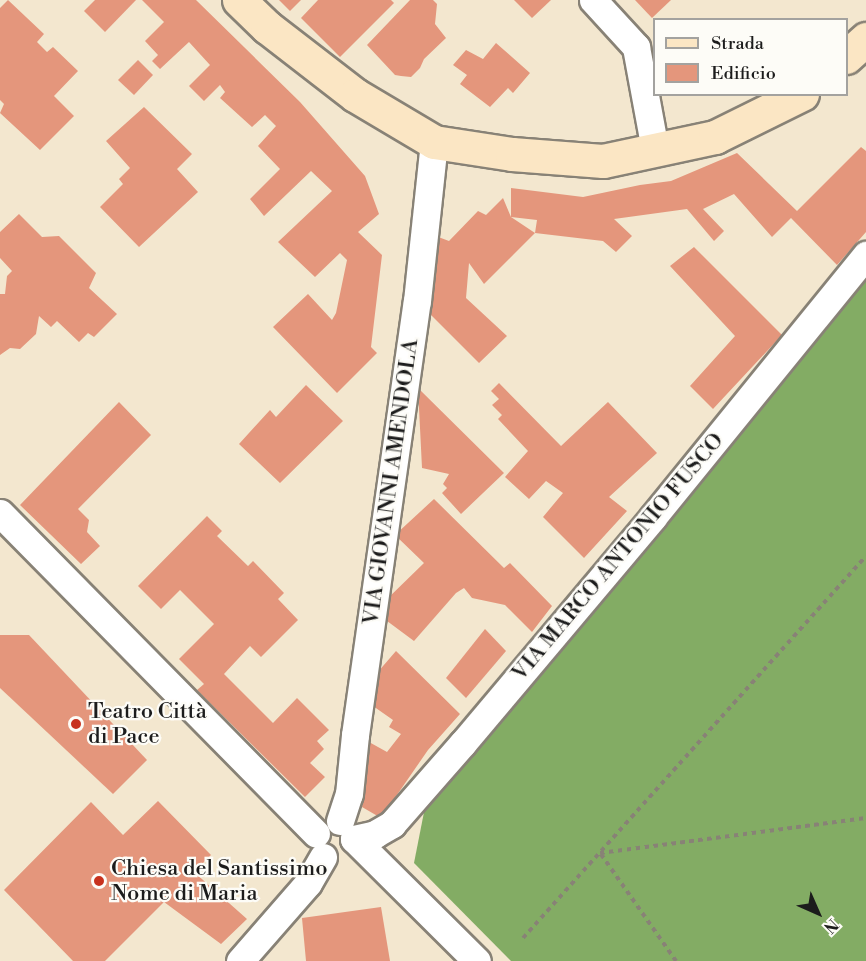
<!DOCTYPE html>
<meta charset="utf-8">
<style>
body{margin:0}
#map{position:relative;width:866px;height:961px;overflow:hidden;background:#f3e7cf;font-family:"Libre Bodoni",serif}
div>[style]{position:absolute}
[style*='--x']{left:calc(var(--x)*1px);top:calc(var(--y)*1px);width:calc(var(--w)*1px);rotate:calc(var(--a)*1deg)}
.forest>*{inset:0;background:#83ac64}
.building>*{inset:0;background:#e4967c}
.path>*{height:4px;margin-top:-2px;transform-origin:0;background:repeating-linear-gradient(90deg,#888276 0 4.5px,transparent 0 9px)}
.roads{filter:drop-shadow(2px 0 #888276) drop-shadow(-2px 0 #888276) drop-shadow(0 2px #888276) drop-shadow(0 -2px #888276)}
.street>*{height:27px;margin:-13.5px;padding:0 13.5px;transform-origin:13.5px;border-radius:13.5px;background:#fff}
.secondary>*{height:33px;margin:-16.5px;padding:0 16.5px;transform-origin:16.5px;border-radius:16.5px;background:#fbe6c4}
.dots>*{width:16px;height:16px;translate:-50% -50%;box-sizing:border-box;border:3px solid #fdfcf7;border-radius:50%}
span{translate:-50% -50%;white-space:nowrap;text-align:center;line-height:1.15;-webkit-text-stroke:4.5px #fdfcf7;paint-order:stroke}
.street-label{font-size:22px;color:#1c1c1c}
.poi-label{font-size:22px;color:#1c1c1c}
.left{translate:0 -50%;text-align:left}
.legend{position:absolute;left:653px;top:18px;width:195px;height:78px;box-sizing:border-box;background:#fdfcf7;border:2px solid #a3a29f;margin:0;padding:8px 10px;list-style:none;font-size:18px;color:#1c1c1c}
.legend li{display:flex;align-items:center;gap:12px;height:30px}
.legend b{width:30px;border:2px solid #a3a29f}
.north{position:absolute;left:788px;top:883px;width:60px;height:60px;-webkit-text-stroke:4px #fdfcf7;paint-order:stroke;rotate:135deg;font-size:16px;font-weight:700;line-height:24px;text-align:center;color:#1c1c1c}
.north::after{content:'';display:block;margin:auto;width:21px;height:27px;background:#1c1c1c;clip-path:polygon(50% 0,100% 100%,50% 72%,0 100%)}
</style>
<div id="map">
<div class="forest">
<i style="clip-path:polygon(866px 268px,866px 961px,511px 961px,414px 863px,426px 802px)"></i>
</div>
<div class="building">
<i style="clip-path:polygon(8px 0,44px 34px,37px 42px,47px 52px,53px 47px,78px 71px,54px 96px,74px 116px,40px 150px,0 113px,4px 104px,0 100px,0 8px)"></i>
<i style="clip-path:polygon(95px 0,136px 0,105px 32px,84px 11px)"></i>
<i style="clip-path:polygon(142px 0,196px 0,300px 102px,365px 176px,379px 214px,358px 232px,382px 255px,371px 347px,377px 353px,337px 393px,273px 327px,308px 294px,332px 320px,336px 313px,347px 260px,340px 253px,315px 277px,278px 242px,332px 191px,311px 171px,264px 216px,250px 199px,280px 169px,258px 146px,276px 126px,265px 115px,252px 127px,220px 98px,225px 92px,220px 85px,204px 101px,189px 86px,210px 65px,189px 42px,160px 69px,152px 61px,158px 55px,145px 41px,164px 22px)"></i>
<i style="clip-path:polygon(279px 0,301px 0,290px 11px)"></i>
<i style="clip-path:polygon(318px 0,391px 0,394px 3px,340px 57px,301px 18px)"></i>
<i style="clip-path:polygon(410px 0,433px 0,437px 4px,435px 24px,446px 38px,424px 59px,420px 68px,411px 77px,401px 76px,395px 75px,367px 45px)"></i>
<i style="clip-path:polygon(514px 0,551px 0,532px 18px)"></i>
<i style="clip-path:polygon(635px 0,671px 0,652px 18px)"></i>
<i style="clip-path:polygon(496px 43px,530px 73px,513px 93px,508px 88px,490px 107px,460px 84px,467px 75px,453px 65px,466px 50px,483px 59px)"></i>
<i style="clip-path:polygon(138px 60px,153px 75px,134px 95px,118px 80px)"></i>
<i style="clip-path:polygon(144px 107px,192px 154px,177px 169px,198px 192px,139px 247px,100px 207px,123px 184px,119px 179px,130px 168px,106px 141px)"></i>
<i style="clip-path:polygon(861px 147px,866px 151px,866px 232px,837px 265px,791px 218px,772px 237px,734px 194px,703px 209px,724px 231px,714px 241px,687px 209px,614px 219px,632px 236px,616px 252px,603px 241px,535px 233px,537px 220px,511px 217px,511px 188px,583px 197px,640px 185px,671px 181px,737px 153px,797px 211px)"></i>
<i style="clip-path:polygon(503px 198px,511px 217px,535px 233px,484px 284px,469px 263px,466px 298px,507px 336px,479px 363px,417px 301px,425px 232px,449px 241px,478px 211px,486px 215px)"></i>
<i style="clip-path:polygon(19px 214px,42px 237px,59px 236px,96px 273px,89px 288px,117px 314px,94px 337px,88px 333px,79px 342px,57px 321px,51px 327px,39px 316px,36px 334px,20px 349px,10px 348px,0 355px,0 294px,5px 294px,7px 276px,12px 271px,0 258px,0 232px)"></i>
<i style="clip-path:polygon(694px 247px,782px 335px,713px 409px,690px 386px,735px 336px,670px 266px)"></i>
<i style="clip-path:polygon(499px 383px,561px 446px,608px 402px,657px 453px,609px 497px,627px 511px,584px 558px,543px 517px,563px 493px,546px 481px,529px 499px,505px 477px,528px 451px,498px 419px,502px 415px,492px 405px,499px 399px,491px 391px)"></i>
<i style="clip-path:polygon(306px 385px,343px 421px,280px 483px,239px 444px,270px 410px,276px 417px)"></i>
<i style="clip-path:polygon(418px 388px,504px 473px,461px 514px,442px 493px,447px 488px,443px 484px,449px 474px,422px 468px)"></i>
<i style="clip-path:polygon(119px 402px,151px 435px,78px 509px,89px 520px,87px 532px,100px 546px,81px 564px,20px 505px)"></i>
<i style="clip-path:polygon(434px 499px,504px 568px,510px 563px,552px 606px,532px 632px,505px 605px,472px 598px,464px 588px,456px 593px,414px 641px,383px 618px,384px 602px,424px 563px,395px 535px)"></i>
<i style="clip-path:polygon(207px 516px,222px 531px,217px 536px,248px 566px,253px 561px,284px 593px,278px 599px,298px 620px,261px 657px,250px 646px,224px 674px,273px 723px,297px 698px,329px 730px,317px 741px,324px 749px,310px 763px,325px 777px,305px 797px,197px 690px,204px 684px,179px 659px,214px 624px,180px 590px,161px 609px,138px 586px)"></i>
<i style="clip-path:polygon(485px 629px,506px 651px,466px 698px,446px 678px)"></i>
<i style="clip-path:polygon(0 635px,29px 635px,147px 760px,113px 794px,0 688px)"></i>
<i style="clip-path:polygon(396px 651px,460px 714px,428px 750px,381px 818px,362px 807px,369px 742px,387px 752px,401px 734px,389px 727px,393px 720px,373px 706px,377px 673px)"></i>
<i style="clip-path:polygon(158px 801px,211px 855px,194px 872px,247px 919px,221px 944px,164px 902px,105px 961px,73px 961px,4px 890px,91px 802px,123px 835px)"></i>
<i style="clip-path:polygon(381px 907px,390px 961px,306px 961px,302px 918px)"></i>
</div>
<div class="path">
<i style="--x:523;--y:938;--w:513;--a:-48.08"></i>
<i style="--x:676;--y:961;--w:132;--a:-125.1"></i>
<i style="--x:600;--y:853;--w:268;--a:-7.5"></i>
</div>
<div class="roads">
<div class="street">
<i style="--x:593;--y:0;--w:64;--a:47.5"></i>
<i style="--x:636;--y:47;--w:105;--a:79.5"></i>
<i style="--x:0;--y:513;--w:450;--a:45.4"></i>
<i style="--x:340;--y:821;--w:28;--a:-72"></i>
<i style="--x:349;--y:794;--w:59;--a:-84.2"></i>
<i style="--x:355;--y:735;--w:438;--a:-81.9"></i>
<i style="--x:417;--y:301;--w:160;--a:-83.9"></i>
<i style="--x:354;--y:839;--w:22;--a:-13"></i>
<i style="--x:375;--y:834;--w:20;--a:-30"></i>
<i style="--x:392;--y:824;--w:108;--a:-48.8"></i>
<i style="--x:463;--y:743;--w:295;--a:-49.9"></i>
<i style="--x:653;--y:517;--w:338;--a:-50.9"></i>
<i style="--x:354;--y:839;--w:173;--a:44.8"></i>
<i style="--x:240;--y:961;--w:103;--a:-48.9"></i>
<i style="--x:308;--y:883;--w:30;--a:-60"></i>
</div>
<div class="secondary">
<i style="--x:239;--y:0;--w:39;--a:44"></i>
<i style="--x:267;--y:27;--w:111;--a:37.7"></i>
<i style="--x:355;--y:95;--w:92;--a:30.7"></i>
<i style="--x:434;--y:142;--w:79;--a:8.7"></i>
<i style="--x:512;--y:154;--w:91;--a:4.4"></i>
<i style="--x:603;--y:161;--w:115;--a:-12.1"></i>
<i style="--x:715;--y:137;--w:97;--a:-26.3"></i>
<i style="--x:846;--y:57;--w:27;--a:-42"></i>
</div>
</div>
<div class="dots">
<i style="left:76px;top:724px;background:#c8321e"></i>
<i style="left:99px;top:881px;background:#c8321e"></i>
</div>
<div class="street-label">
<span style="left:391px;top:482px;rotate:-82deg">VIA GIOVANNI AMENDOLA</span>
<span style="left:618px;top:557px;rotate:-50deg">VIA MARCO ANTONIO FUSCO</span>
</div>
<div class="poi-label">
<span class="left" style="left:88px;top:724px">Teatro Città<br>di Pace</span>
<span class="left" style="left:111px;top:881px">Chiesa del Santissimo<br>Nome di Maria</span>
</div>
<ul class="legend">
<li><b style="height:8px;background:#fbe6c4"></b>Strada</li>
<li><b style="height:16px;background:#e4967c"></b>Edificio</li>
</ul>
<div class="north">N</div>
</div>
